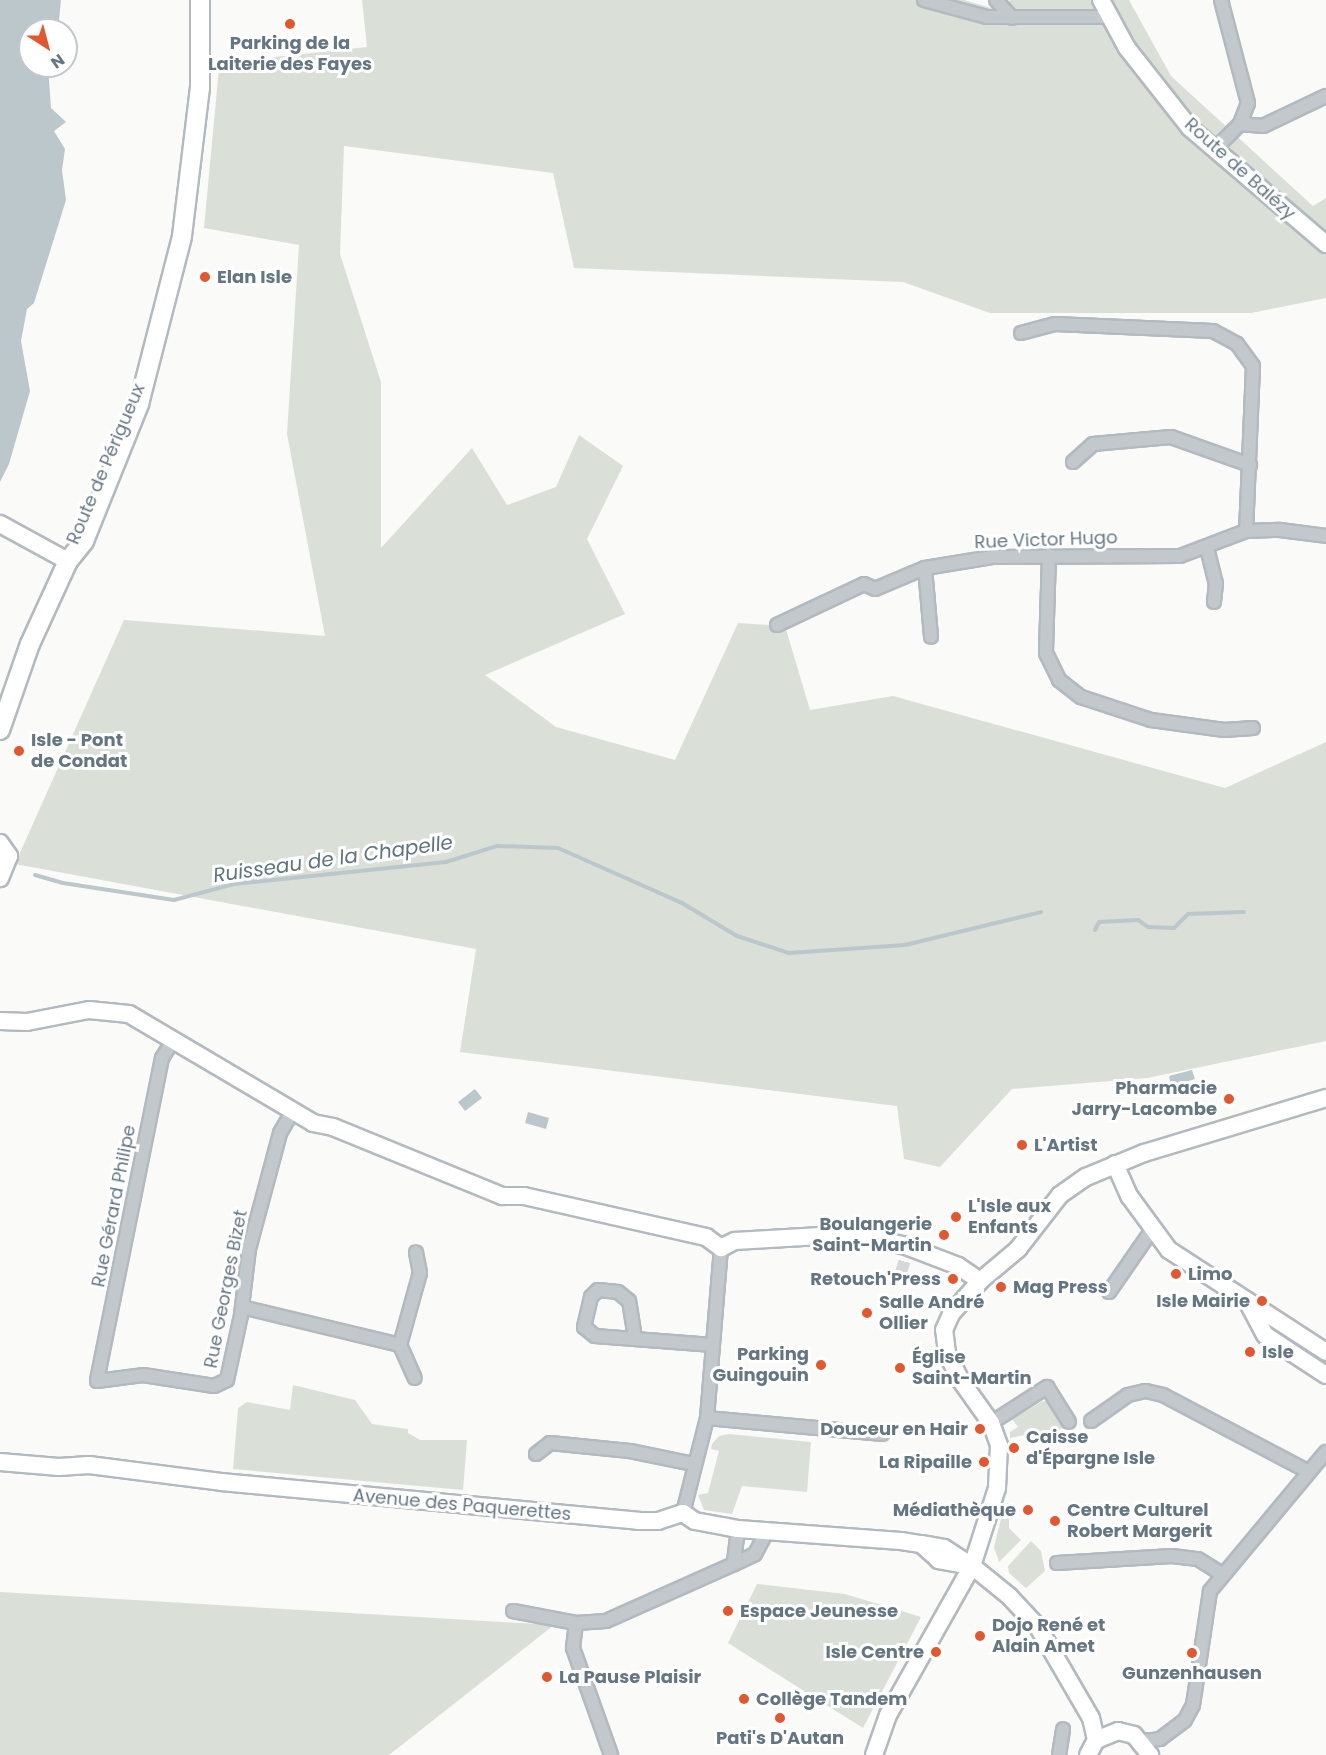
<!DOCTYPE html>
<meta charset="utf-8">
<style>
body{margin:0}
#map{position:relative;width:1326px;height:1755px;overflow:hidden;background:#fafaf8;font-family:Poppins,sans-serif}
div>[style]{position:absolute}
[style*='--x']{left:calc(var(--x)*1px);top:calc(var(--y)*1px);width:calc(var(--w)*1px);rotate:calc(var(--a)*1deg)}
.green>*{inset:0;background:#dadfd7}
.water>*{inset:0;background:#bbc7cb}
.stream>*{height:4px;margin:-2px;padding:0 2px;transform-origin:2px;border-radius:2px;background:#bbc7cb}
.street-tunnel>*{height:12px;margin-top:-6px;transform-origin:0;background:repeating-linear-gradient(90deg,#d5d9db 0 12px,transparent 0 18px)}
.roads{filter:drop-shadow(2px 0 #b3babf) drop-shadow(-2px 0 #b3babf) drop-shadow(0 2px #b3babf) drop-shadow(0 -2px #b3babf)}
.street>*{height:12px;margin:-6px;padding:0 6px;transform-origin:6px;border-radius:6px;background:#c3c8cc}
.secondary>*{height:16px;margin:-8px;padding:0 8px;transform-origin:8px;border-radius:8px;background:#fff}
.primary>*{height:18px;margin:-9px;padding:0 9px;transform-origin:9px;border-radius:9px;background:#fff}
.dots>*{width:16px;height:16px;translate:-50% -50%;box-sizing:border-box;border:3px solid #fff;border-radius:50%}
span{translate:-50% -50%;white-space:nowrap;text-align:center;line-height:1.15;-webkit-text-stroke:6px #fff;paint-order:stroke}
.poi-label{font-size:18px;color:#657683;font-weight:700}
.left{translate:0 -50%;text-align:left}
.right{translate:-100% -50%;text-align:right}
.street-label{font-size:18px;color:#657683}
.water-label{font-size:20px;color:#60757c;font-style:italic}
.north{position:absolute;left:18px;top:18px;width:60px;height:60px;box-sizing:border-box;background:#fff;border:2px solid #c1c8cd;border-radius:50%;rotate:144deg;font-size:16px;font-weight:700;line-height:24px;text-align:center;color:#657683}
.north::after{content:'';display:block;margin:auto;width:21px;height:27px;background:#e4572e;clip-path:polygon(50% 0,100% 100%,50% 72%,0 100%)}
</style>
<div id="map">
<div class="green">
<i style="clip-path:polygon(362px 0,964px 0,1005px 12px,1010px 0,1129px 0,1171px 76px,1313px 206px,1326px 198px,1326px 298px,1251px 313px,990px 313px,903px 282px,574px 268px,553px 173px,344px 146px,340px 254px,381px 382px,381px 548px,472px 448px,507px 505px,556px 487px,579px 435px,623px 466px,587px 539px,625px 614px,485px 675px,556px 727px,675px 760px,738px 623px,785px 626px,810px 710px,893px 696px,1225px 788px,1326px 742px,1326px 1041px,1147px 1078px,1012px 1089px,940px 1167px,904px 1159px,897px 1106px,460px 1052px,476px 949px,15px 864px,124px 620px,325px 636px,287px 434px,299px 245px,204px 228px,219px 68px,246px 60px,367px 47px)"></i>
<i style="clip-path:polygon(293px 1385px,355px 1400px,372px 1424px,408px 1429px,408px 1433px,420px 1440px,467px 1440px,463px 1490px,233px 1469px,238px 1408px,247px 1402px,290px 1410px)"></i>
<i style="clip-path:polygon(1043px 1401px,1049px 1402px,1063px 1428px,1048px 1434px,1040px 1435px,1039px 1432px,1010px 1438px,1010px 1432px,1018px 1427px,1012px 1419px)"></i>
<i style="clip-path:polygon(729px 1434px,811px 1442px,807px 1492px,742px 1486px,732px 1514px,704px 1510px,698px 1495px,708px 1493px,719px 1451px,711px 1449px,712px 1444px,719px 1436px)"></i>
<i style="clip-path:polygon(1005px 1503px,1009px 1503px,1009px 1528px,1021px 1540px,999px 1562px,994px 1547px)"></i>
<i style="clip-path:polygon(1031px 1541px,1041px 1551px,1045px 1571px,1026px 1588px,1009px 1573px,1008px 1566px)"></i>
<i style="clip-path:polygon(757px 1584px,845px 1594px,921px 1617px,863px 1728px,728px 1643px)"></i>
<i style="clip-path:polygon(0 1592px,554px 1625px,389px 1755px,0 1755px)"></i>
</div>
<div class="water">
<i style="clip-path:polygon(0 0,61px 0,58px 30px,30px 30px,30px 66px,48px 66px,51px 108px,66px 122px,54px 131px,65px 149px,62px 170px,66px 200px,34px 303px,27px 309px,21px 341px,30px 391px,9px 464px,0 482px)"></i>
<i style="clip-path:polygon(1192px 1070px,1195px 1079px,1171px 1086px,1169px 1076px)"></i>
<i style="clip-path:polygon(475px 1089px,482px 1098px,465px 1111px,458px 1102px)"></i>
<i style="clip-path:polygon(528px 1112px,549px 1118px,546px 1129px,525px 1123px)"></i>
</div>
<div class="stream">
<i style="--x:35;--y:875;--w:29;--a:16"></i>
<i style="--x:63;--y:883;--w:112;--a:8.7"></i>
<i style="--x:174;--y:900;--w:62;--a:-14.9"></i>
<i style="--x:234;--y:884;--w:213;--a:-5.9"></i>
<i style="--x:446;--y:862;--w:53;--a:-17.4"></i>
<i style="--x:497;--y:846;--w:61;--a:1.9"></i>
<i style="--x:558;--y:848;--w:136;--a:23.9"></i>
<i style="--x:682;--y:903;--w:64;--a:31"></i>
<i style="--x:737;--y:936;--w:55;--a:18.1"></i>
<i style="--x:789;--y:953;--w:116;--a:-3.9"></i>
<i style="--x:905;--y:945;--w:140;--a:-13.6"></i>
<i style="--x:1095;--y:930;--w:9;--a:-63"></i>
<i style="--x:1099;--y:922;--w:39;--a:-3"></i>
<i style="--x:1138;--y:920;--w:12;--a:35"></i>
<i style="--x:1148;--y:927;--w:26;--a:2"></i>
<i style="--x:1174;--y:928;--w:20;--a:-45"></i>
<i style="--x:1188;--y:914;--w:56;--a:-2"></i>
</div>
<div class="street-tunnel">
<i style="--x:901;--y:1273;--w:19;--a:-74"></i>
</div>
<div class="roads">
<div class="street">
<i style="--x:924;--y:0;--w:65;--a:15.1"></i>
<i style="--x:987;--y:17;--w:120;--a:0"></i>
<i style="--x:996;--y:0;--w:24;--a:48"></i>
<i style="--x:1240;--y:124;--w:23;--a:5"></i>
<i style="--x:1263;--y:126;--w:70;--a:-25.5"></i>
<i style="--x:1214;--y:150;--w:37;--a:-45"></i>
<i style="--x:1240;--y:124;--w:22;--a:-69"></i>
<i style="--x:1248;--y:103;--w:106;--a:-104.7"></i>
<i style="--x:1021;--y:333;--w:35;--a:-15"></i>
<i style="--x:1055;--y:324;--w:158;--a:2.5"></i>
<i style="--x:1213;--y:331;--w:27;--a:28"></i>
<i style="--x:1237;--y:344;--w:27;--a:54"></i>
<i style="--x:1253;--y:366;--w:165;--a:92.4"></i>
<i style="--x:1073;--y:462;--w:27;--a:-42"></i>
<i style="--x:1093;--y:444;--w:78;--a:-5.1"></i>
<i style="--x:1171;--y:437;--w:84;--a:19.5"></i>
<i style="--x:1207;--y:548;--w:36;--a:76"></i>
<i style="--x:1216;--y:583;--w:19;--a:96"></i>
<i style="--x:1049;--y:555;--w:98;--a:91.8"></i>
<i style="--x:1046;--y:653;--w:30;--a:64"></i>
<i style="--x:1059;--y:680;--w:28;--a:38"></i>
<i style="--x:1081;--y:697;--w:74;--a:18.2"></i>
<i style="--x:1151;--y:720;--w:74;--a:7.8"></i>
<i style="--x:1224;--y:730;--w:29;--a:-4"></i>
<i style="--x:925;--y:568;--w:69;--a:85"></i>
<i style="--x:777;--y:625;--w:96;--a:-25.2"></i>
<i style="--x:864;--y:584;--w:12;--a:24"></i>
<i style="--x:875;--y:589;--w:54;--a:-22.8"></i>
<i style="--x:925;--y:568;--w:68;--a:-9.3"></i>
<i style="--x:992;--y:557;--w:188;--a:-0.3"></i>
<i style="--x:1180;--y:556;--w:71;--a:-20.7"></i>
<i style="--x:1246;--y:531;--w:34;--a:-2"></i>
<i style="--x:1280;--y:530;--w:46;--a:7.4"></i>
<i style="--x:173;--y:1040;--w:21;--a:121"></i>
<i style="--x:162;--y:1058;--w:329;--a:101.4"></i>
<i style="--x:97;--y:1381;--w:46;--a:-7.4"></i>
<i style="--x:143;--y:1375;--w:72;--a:8.8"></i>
<i style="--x:214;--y:1386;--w:14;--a:-25"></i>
<i style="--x:227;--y:1380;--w:66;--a:-77.8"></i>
<i style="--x:241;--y:1315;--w:66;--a:-83.1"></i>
<i style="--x:249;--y:1249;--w:120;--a:-75"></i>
<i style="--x:280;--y:1133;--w:24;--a:-60"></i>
<i style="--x:1109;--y:1292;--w:75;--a:-55.3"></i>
<i style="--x:242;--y:1307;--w:163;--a:13.5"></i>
<i style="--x:400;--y:1345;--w:36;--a:66"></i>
<i style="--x:635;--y:1338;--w:37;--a:-99"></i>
<i style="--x:629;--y:1301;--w:14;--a:-141"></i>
<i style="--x:618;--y:1292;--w:20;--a:-174"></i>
<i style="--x:598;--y:1290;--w:10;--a:135"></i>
<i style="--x:591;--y:1297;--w:31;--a:103"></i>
<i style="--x:584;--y:1327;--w:14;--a:39"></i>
<i style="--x:595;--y:1336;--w:118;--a:4.4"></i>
<i style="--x:400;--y:1345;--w:75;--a:-74.5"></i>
<i style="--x:420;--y:1273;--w:21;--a:-101"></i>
<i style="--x:707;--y:1418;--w:176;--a:5.2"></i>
<i style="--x:1091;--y:1421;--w:45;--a:-35.1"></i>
<i style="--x:1128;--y:1395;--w:18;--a:-13"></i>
<i style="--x:1146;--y:1391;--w:17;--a:13"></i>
<i style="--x:1163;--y:1395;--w:163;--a:27.8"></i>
<i style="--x:991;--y:1423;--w:67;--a:-32.7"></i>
<i style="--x:1047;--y:1387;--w:41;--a:57.8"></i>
<i style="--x:536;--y:1454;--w:18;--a:-38"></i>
<i style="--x:550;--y:1443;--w:80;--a:5.7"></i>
<i style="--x:630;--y:1451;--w:64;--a:11.7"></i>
<i style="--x:683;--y:1513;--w:98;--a:-75.8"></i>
<i style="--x:707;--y:1418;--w:171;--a:-85.3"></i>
<i style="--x:738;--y:1529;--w:35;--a:97"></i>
<i style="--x:734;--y:1564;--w:23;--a:-25"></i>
<i style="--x:755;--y:1554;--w:26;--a:-62"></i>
<i style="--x:1057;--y:1563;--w:115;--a:-3.5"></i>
<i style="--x:1172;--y:1556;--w:26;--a:7"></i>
<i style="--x:1198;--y:1559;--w:28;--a:32"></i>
<i style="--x:513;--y:1611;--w:64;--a:10.8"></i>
<i style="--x:576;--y:1623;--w:30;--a:-4"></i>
<i style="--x:606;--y:1621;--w:140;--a:-24"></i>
<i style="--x:576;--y:1623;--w:25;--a:97"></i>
<i style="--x:573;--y:1648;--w:114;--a:70.4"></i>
<i style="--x:1142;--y:1741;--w:18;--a:-6"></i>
<i style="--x:1160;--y:1739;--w:31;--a:-37"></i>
<i style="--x:1185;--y:1720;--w:17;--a:-62"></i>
<i style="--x:1193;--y:1705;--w:115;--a:-81.5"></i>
<i style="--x:1210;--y:1591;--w:181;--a:-50.2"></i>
<i style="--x:1059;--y:1755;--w:26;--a:-81"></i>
</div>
<div class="secondary">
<i style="--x:1101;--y:0;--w:55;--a:61.6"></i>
<i style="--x:1127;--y:48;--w:102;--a:51.8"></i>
<i style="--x:1190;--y:128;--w:179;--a:40.5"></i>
<i style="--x:0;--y:524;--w:77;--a:28.6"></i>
<i style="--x:0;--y:843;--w:16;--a:55"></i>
<i style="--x:9;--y:856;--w:24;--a:112"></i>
<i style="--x:0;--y:1021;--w:27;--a:2"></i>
<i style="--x:27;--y:1022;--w:63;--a:-11"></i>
<i style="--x:89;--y:1010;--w:40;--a:5.7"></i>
<i style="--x:129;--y:1014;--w:214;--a:30.6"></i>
<i style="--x:313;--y:1123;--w:20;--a:11"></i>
<i style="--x:333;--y:1127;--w:183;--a:22.2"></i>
<i style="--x:502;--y:1196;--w:22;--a:0"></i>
<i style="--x:524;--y:1196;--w:187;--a:12.7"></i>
<i style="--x:706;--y:1237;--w:19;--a:36"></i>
<i style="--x:721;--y:1248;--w:16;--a:-27"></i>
<i style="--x:735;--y:1241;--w:120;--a:-3.3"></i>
<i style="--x:855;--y:1234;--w:52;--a:13.2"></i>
<i style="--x:906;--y:1246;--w:56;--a:21"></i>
<i style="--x:958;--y:1266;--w:27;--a:34"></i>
<i style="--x:1115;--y:1164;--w:36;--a:66"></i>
<i style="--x:1130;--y:1197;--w:66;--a:53.7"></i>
<i style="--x:1169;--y:1250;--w:187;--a:33"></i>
<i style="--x:1248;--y:1303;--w:36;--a:62"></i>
<i style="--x:1265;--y:1335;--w:73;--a:33.3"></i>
<i style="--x:0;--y:1462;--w:59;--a:4.8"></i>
<i style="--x:59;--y:1467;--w:30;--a:-4"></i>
<i style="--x:89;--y:1465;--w:133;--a:7.3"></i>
<i style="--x:221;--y:1482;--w:419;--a:5.3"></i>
<i style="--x:638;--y:1521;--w:20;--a:0"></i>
<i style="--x:658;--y:1521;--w:26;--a:-18"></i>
<i style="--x:683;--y:1513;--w:14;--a:34"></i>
<i style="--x:695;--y:1521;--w:44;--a:10.5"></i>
<i style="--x:738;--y:1529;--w:163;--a:4.2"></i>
<i style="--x:901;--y:1541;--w:20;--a:9"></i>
<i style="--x:921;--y:1544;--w:23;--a:10"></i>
<i style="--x:944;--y:1548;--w:33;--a:33"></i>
<i style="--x:972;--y:1566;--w:34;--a:-170"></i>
<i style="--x:939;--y:1560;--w:24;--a:-138"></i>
<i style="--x:972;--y:1566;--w:48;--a:39"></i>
<i style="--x:1009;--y:1596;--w:42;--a:46.9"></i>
<i style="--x:1038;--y:1627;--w:105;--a:59.8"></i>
<i style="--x:1091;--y:1718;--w:23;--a:77"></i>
<i style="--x:874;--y:1755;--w:42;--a:-70.7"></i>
<i style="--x:888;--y:1715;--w:171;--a:-60.6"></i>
<i style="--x:972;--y:1566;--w:82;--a:-72.2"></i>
<i style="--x:997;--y:1488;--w:43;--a:-87.3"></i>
<i style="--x:999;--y:1445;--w:23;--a:-110"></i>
<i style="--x:991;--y:1423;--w:52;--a:-125.5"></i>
<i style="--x:961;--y:1381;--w:31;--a:-117"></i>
<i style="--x:947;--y:1353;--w:23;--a:-97"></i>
<i style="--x:944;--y:1330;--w:17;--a:-66"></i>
<i style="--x:951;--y:1314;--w:44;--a:-48.7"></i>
<i style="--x:980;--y:1281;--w:50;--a:-40.1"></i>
<i style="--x:1018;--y:1249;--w:68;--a:-52.1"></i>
<i style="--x:1060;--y:1195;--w:32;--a:-35"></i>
<i style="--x:1086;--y:1177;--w:63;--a:-22.5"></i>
<i style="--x:1144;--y:1153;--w:190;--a:-16.8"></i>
<i style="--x:1088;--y:1755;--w:17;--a:-62"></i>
<i style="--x:1096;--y:1740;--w:24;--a:-22"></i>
<i style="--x:1118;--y:1731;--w:16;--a:14"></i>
<i style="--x:1134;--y:1735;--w:26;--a:51"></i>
</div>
<div class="primary">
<i style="--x:0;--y:730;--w:91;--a:-70.8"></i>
<i style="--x:30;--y:644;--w:91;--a:-65.4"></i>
<i style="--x:68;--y:561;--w:26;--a:-51"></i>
<i style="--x:84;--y:541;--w:148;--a:-68.1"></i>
<i style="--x:139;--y:404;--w:173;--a:-75.6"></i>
<i style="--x:182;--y:236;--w:149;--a:-83.1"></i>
<i style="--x:200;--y:88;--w:88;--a:-90"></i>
</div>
</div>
<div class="dots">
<i style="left:290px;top:24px;background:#e4572e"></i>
<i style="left:205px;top:277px;background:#e4572e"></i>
<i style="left:19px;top:751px;background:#e4572e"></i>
<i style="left:1229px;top:1099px;background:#e4572e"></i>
<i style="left:1022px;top:1145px;background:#e4572e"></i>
<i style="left:956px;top:1217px;background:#e4572e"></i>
<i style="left:944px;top:1235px;background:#e4572e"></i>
<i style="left:1176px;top:1274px;background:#e4572e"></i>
<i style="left:953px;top:1279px;background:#e4572e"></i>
<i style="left:1001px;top:1287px;background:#e4572e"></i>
<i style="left:1262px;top:1301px;background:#e4572e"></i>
<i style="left:867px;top:1313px;background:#e4572e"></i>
<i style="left:1250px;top:1352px;background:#e4572e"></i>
<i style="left:821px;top:1365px;background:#e4572e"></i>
<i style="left:900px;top:1368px;background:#e4572e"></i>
<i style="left:980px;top:1429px;background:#e4572e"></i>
<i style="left:1014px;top:1448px;background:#e4572e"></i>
<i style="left:984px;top:1462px;background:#e4572e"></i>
<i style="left:1028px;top:1510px;background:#e4572e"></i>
<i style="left:1055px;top:1521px;background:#e4572e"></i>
<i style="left:728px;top:1611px;background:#e4572e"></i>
<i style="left:980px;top:1636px;background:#e4572e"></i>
<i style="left:936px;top:1652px;background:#e4572e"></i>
<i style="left:1192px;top:1653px;background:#e4572e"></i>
<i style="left:547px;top:1677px;background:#e4572e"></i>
<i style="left:744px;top:1699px;background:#e4572e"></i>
<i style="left:780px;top:1718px;background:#e4572e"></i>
</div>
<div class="poi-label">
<span style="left:290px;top:54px">Parking de la<br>Laiterie des Fayes</span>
<span class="left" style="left:217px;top:277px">Elan Isle</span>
<span class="left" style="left:31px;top:751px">Isle - Pont<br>de Condat</span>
<span class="right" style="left:1217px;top:1099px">Pharmacie<br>Jarry-Lacombe</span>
<span class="left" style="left:1034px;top:1145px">L'Artist</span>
<span class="left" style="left:968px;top:1217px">L'Isle aux<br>Enfants</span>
<span class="right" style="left:932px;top:1235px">Boulangerie<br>Saint-Martin</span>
<span class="left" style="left:1188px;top:1274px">Limo</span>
<span class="right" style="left:941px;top:1279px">Retouch'Press</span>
<span class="left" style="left:1013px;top:1287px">Mag Press</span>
<span class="right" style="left:1250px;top:1301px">Isle Mairie</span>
<span class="left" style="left:879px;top:1313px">Salle André<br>Ollier</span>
<span class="left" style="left:1262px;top:1352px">Isle</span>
<span class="right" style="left:809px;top:1365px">Parking<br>Guingouin</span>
<span class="left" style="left:912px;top:1368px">Église<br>Saint-Martin</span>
<span class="right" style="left:968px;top:1429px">Douceur en Hair</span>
<span class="left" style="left:1026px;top:1448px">Caisse<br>d'Épargne Isle</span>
<span class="right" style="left:972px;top:1462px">La Ripaille</span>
<span class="right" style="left:1016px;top:1510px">Médiathèque</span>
<span class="left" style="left:1067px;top:1521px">Centre Culturel<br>Robert Margerit</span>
<span class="left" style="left:740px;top:1611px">Espace Jeunesse</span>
<span class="left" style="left:992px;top:1636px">Dojo René et<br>Alain Amet</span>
<span class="right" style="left:924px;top:1652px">Isle Centre</span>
<span style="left:1192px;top:1673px">Gunzenhausen</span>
<span class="left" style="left:559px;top:1677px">La Pause Plaisir</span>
<span class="left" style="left:756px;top:1699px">Collège Tandem</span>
<span style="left:780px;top:1738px">Pati's D'Autan</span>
</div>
<div class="street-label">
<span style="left:1240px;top:169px;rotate:42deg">Route de Balézy</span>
<span style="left:106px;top:464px;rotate:-67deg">Route de Périgueux</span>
<span style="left:1046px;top:540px;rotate:-2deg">Rue Victor Hugo</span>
<span style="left:114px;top:1206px;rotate:-79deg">Rue Gérard Philipe</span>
<span style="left:226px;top:1289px;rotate:-79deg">Rue Georges Bizet</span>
<span style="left:462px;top:1505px;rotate:5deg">Avenue des Paquerettes</span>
</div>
<div class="water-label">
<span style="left:333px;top:859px;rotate:-8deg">Ruisseau de la Chapelle</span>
</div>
<div class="north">N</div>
</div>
